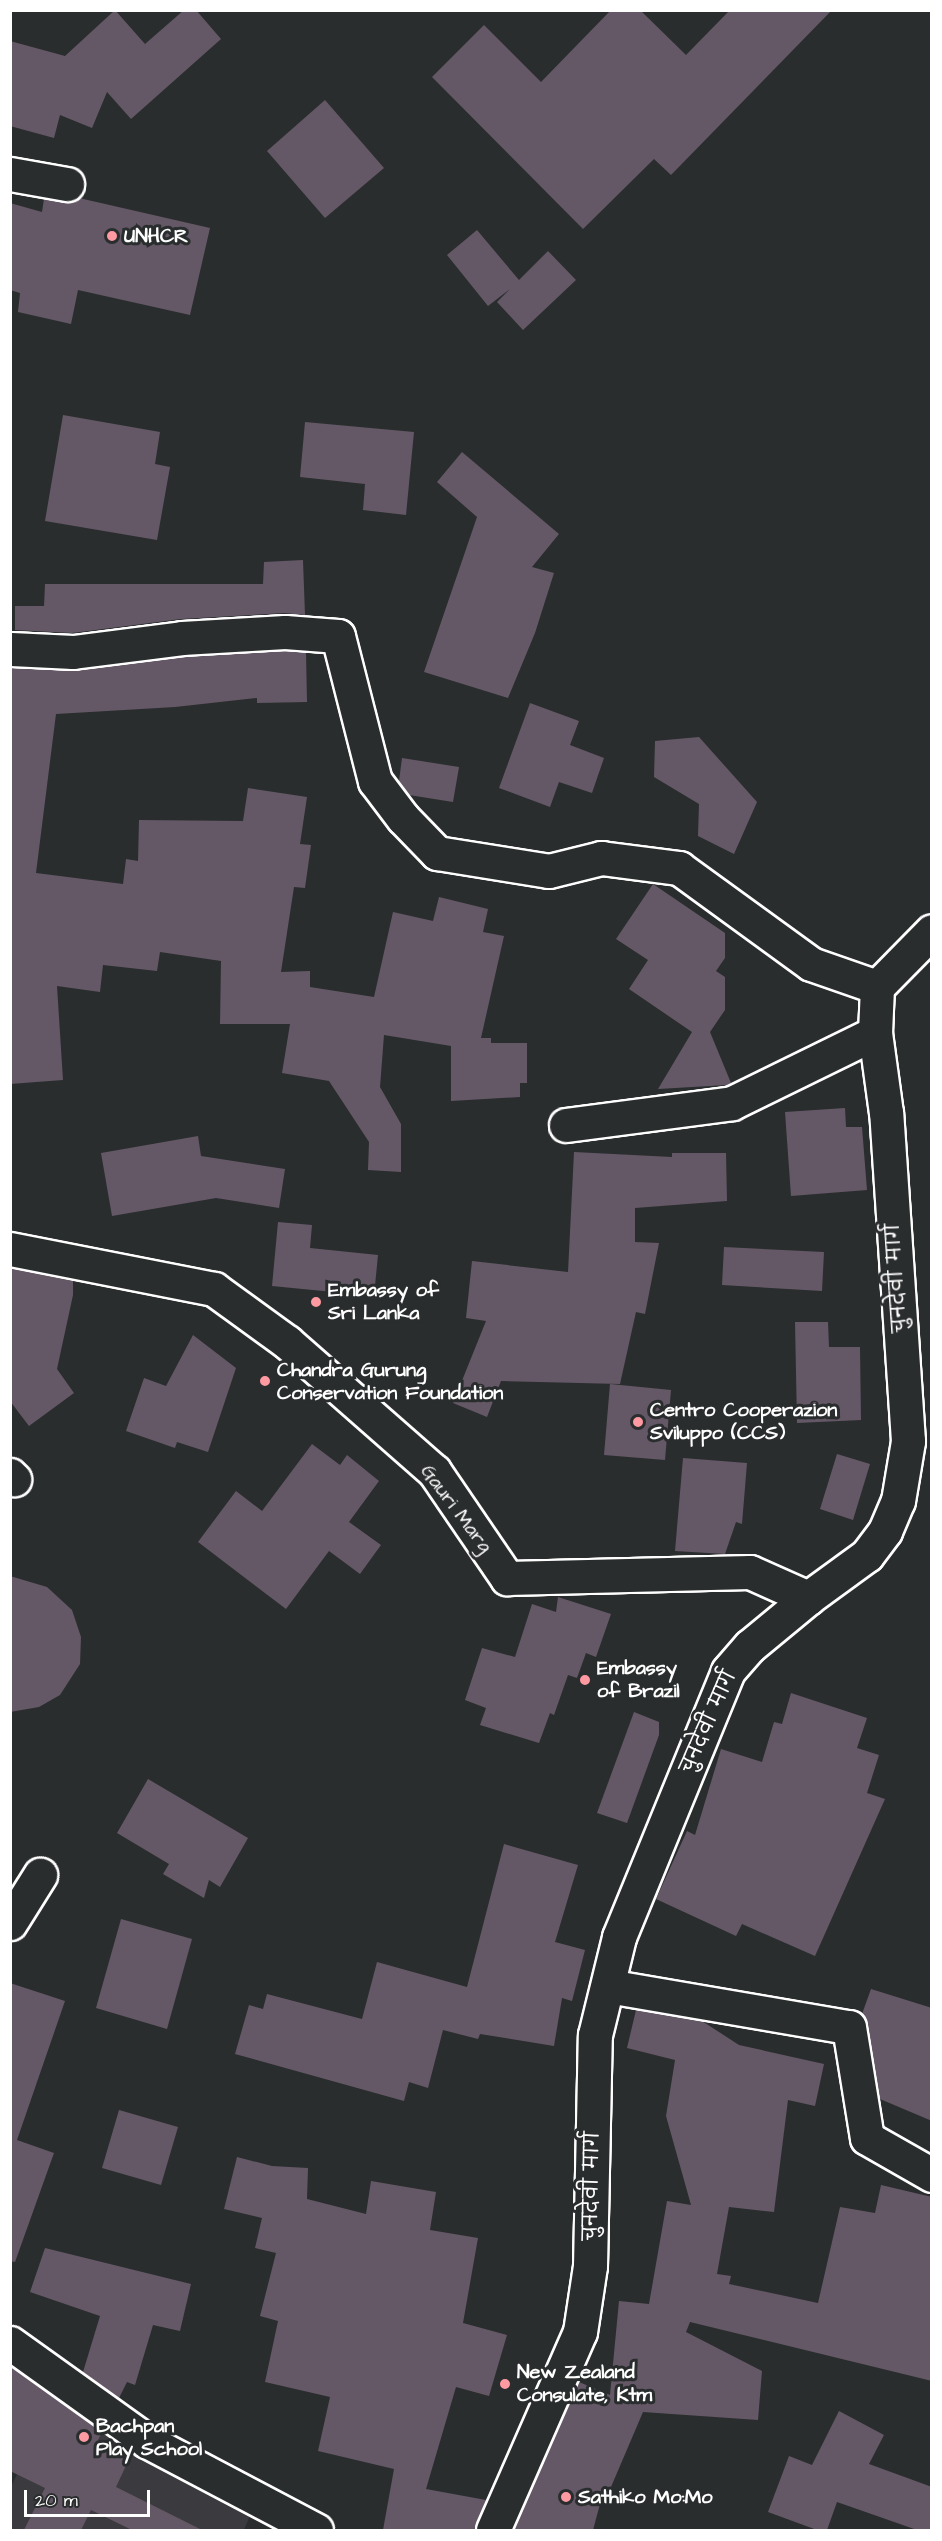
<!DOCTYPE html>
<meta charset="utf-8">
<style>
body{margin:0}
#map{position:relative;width:942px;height:2541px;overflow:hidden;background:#2a2d2e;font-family:"Architects Daughter","Playpen Sans Deva",sans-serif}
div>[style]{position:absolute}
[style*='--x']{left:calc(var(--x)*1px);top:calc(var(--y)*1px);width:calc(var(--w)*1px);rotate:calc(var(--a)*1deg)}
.built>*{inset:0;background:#3b3a3f}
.building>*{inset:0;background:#645866}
.roads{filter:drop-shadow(2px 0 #fff) drop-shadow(-2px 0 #fff) drop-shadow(0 2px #fff) drop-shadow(0 -2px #fff)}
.street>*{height:33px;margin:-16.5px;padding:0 16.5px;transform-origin:16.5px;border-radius:16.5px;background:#2a2d2e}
.secondary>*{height:33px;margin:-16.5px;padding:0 16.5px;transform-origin:16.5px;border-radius:16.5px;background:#2a2d2e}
.dots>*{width:16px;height:16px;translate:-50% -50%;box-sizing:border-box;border:3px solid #2a2d2e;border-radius:50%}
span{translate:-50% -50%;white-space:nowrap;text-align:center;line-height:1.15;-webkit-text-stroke:6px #2a2d2e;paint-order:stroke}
.poi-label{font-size:20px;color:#fff;font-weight:700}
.left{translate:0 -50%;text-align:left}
.street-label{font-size:20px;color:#fff}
.frame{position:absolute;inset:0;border:12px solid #fff;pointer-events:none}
.scale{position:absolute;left:24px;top:2490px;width:126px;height:27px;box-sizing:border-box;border:3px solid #fff;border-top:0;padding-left:8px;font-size:18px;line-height:21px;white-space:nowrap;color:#fff;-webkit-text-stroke:4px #2a2d2e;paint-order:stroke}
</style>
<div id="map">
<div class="built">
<i style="clip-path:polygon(57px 2387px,251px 2513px,244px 2530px,11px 2530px,11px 2487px)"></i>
</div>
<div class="building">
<i style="clip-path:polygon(115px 10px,145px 44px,184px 10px,196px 10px,221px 39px,131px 119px,107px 92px,92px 128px,60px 115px,54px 138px,10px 126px,10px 41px,65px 56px)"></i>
<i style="clip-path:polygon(611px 10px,640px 10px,686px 55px,730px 10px,832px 10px,671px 175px,654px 159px,583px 229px,432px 77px,484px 25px,541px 82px)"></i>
<i style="clip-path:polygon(325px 100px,384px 168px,325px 218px,267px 151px)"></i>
<i style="clip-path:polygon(79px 198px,210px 228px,190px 315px,78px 290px,71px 324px,18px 312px,20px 293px,10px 290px,10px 203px,42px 212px,44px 199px,64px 202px)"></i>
<i style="clip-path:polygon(477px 230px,519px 280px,548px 251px,576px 280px,523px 330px,497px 302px,510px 289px,488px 306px,447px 255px)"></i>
<i style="clip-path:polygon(63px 415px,160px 432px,155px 464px,170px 467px,157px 540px,45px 521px)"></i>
<i style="clip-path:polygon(305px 422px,414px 432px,406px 515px,363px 510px,365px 484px,300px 477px)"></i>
<i style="clip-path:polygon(462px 452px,559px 534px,532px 567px,554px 573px,535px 633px,508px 698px,424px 672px,477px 517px,437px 482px)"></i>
<i style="clip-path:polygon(303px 560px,305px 615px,284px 613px,181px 619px,72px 633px,15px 630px,15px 606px,44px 606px,45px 584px,263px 584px,264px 562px)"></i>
<i style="clip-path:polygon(285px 651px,306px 652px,307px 702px,257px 703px,257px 698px,175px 707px,56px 714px,36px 873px,123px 884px,126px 859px,138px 861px,139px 820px,243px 821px,248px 788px,307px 797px,300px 844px,311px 845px,305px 888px,294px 887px,281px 972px,310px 971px,310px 987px,374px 997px,393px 912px,433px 921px,439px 897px,488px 909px,483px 932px,504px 936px,481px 1038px,491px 1038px,491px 1043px,527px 1043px,527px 1083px,520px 1083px,520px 1097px,451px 1101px,451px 1046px,384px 1035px,380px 1087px,401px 1124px,401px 1172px,368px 1170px,369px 1142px,329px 1081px,282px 1073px,290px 1024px,220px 1024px,221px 961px,160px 952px,157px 971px,103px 965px,100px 992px,57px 986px,63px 1080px,10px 1084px,10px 668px,75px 671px,184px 657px)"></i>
<i style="clip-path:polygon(530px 703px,579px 721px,570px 745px,604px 758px,592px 793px,559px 782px,550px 807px,499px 788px)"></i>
<i style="clip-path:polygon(699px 737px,757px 802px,734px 854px,698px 836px,699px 804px,654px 777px,655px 741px)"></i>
<i style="clip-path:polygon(402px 758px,459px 767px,453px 802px,409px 795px,399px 781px)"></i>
<i style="clip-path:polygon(653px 884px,725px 933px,725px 958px,716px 971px,725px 977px,725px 1010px,710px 1032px,731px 1083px,727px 1085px,658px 1089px,692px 1032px,629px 989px,648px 960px,616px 939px)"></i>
<i style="clip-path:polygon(845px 1108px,846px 1127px,862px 1127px,867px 1190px,791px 1196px,785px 1112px)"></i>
<i style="clip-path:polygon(198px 1136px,201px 1156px,285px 1169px,279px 1208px,216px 1198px,112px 1216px,101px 1153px)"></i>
<i style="clip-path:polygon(574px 1152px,672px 1157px,672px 1153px,726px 1153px,727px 1201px,635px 1208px,635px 1242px,659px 1243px,645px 1314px,636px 1312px,620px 1384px,501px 1381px,487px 1417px,453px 1403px,486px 1321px,466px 1318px,472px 1261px,568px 1272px)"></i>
<i style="clip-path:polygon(278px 1222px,312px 1225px,310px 1248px,378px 1255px,374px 1296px,272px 1286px)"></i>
<i style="clip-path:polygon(724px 1247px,824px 1252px,822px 1291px,722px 1285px)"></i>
<i style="clip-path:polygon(10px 1268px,73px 1281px,73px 1295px,57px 1369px,74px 1393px,29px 1426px,10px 1401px)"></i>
<i style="clip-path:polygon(795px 1322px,828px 1322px,829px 1347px,860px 1347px,861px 1420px,797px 1423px)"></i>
<i style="clip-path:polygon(193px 1335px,236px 1368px,208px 1452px,177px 1442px,175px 1448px,126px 1431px,144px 1378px,166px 1386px)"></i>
<i style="clip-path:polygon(610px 1384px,671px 1390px,665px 1460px,604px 1455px)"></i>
<i style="clip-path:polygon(312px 1444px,340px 1465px,347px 1455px,379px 1481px,349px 1522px,381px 1545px,360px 1574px,329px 1551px,286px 1609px,198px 1542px,236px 1491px,262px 1511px)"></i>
<i style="clip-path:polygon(837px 1454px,870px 1464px,853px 1520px,820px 1509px)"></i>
<i style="clip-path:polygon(683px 1458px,747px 1463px,742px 1524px,736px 1522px,725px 1554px,675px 1551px)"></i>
<i style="clip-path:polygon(10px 1576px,47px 1587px,72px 1610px,81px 1637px,80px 1664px,60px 1695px,39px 1707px,10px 1712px)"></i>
<i style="clip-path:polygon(558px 1597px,611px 1614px,596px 1657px,586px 1653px,577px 1678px,568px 1675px,554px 1715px,550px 1713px,539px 1743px,480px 1725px,486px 1708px,465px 1700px,482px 1648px,515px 1657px,532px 1604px,556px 1612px)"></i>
<i style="clip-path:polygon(791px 1693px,867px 1718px,857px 1748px,879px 1755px,867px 1793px,885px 1799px,815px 1956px,742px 1924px,736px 1936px,656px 1899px,687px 1831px,695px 1835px,721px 1749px,762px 1762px,774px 1722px,782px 1724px)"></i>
<i style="clip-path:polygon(634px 1712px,659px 1722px,659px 1735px,627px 1823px,597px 1813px)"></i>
<i style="clip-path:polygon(148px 1779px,248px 1838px,220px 1887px,209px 1880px,204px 1898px,163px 1874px,169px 1864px,117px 1833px)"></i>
<i style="clip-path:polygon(504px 1844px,578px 1865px,555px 1942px,585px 1950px,572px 2001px,562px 1998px,554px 2046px,480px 2034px,478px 2039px,443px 2030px,428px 2088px,409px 2082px,404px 2101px,235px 2054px,249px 2005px,263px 2009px,267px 1994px,362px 2019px,377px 1962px,467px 1987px)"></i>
<i style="clip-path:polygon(121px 1919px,192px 1939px,167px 2029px,96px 2008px)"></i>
<i style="clip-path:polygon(10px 1983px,65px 2001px,17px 2140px,54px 2153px,15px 2262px,10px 2261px)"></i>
<i style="clip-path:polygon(871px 1989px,932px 2008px,932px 2121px,880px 2099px,868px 2024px,862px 2014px)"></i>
<i style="clip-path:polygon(636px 2010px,702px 2021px,739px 2045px,824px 2064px,815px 2106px,788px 2100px,774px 2212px,729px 2207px,717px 2274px,731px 2276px,729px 2284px,818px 2303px,840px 2207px,875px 2213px,881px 2185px,932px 2197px,932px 2381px,690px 2322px,686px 2332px,762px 2371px,758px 2420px,643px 2412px,608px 2494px,603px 2493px,593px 2530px,513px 2530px,579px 2382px,610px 2395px,619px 2301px,649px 2304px,667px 2201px,691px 2205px,666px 2116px,675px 2060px,627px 2048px)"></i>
<i style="clip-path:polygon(119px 2110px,178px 2127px,161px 2185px,102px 2168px)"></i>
<i style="clip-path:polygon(237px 2157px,272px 2166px,308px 2168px,307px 2199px,366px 2214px,371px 2181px,436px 2192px,430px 2230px,478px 2238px,463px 2323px,507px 2335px,489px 2396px,456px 2387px,426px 2489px,486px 2500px,475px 2530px,383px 2530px,394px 2469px,318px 2451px,330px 2397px,265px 2382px,278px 2321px,260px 2316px,276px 2253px,255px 2248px,262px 2218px,224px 2209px)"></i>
<i style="clip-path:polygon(45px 2248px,191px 2284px,180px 2331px,153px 2325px,135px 2385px,127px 2382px,119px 2398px,83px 2372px,100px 2316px,30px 2292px)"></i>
<i style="clip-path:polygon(10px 2366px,102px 2432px,98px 2440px,130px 2457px,116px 2487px,202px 2530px,132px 2530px,91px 2510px,81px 2530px,24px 2530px,45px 2488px,10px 2471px)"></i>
<i style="clip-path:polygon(839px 2411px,884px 2435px,869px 2464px,932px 2487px,932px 2530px,917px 2530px,837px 2502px,827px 2530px,817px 2530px,768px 2512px,789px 2456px,812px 2465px)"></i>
</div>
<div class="roads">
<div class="street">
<i style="--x:10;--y:174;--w:58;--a:10"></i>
<i style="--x:11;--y:649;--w:62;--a:2.8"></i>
<i style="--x:73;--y:652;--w:110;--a:-7.3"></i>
<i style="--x:182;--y:638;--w:103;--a:-3.3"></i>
<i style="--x:285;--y:632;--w:53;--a:4.3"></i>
<i style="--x:338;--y:636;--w:150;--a:75.7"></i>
<i style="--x:375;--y:781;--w:46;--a:52.9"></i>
<i style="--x:403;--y:818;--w:49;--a:45.8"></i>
<i style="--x:437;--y:853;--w:113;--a:9.1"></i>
<i style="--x:549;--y:871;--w:54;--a:-14"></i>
<i style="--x:601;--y:858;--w:79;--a:7.3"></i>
<i style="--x:679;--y:868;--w:163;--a:36"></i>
<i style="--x:811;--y:964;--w:70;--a:19.2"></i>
<i style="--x:566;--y:1125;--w:167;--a:-7.5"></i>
<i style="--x:732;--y:1103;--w:159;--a:-26.1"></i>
<i style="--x:10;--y:1249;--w:208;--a:11.1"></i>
<i style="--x:214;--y:1289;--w:90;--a:36"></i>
<i style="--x:287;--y:1342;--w:196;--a:41.3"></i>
<i style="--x:434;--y:1471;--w:130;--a:55.7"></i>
<i style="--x:507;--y:1578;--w:243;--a:-1.4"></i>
<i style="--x:750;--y:1572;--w:64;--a:24.1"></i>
<i style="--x:10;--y:1475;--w:6;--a:45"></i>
<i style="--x:10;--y:1923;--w:57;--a:-58"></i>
<i style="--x:608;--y:1986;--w:244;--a:9.7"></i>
<i style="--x:849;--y:2027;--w:112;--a:80.8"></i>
<i style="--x:867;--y:2138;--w:75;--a:29.6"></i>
</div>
<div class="secondary">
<i style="--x:10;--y:2343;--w:168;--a:35.6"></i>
<i style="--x:147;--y:2441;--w:191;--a:27.8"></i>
<i style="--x:493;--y:2530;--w:216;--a:-66.3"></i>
<i style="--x:580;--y:2332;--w:67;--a:-81.4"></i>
<i style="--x:590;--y:2266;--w:231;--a:-88.8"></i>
<i style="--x:595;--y:2035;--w:101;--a:-76.2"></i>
<i style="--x:619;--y:1937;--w:287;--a:-67.7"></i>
<i style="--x:728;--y:1671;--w:33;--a:-49"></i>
<i style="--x:750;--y:1646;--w:75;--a:-39.6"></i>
<i style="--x:808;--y:1598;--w:73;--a:-36.1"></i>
<i style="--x:867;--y:1555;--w:30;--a:-53"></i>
<i style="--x:885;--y:1531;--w:33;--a:-67"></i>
<i style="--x:898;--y:1501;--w:61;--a:-80.5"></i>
<i style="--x:908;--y:1441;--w:329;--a:-93.8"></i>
<i style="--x:886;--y:1113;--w:81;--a:-97.8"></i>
<i style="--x:875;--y:1033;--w:46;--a:-87.5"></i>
<i style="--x:877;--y:987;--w:78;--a:-45.5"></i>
</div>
</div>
<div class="dots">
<i style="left:112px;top:236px;background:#ff9aa2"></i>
<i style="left:316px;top:1302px;background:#ff9aa2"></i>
<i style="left:265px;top:1381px;background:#ff9aa2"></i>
<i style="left:638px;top:1422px;background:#ff9aa2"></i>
<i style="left:585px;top:1680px;background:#ff9aa2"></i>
<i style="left:505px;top:2384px;background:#ff9aa2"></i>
<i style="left:84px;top:2437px;background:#ff9aa2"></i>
<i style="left:566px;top:2497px;background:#ff9aa2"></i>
</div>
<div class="poi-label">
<span class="left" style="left:124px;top:236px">UNHCR</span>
<span class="left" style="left:328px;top:1302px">Embassy of<br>Sri Lanka</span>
<span class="left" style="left:277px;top:1382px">Chandra Gurung<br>Conservation Foundation</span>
<span class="left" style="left:650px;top:1422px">Centro Cooperazion<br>Sviluppo (CCS)</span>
<span class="left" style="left:597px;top:1680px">Embassy<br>of Brazil</span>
<span class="left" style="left:517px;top:2384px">New Zealand<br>Consulate, Ktm</span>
<span class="left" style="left:96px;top:2438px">Bachpan<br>Play School</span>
<span class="left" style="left:578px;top:2497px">Sathiko Mo:Mo</span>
</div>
<div class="street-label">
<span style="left:897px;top:1278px;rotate:-94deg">चुनदेवी मार्ग</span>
<span style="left:456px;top:1509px;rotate:53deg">Gauri Marg</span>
<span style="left:709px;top:1722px;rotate:-66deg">चुनदेवी मार्ग</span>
<span style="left:592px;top:2186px;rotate:-89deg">चुनदेवी मार्ग</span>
</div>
<div class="frame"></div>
<div class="scale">20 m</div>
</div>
